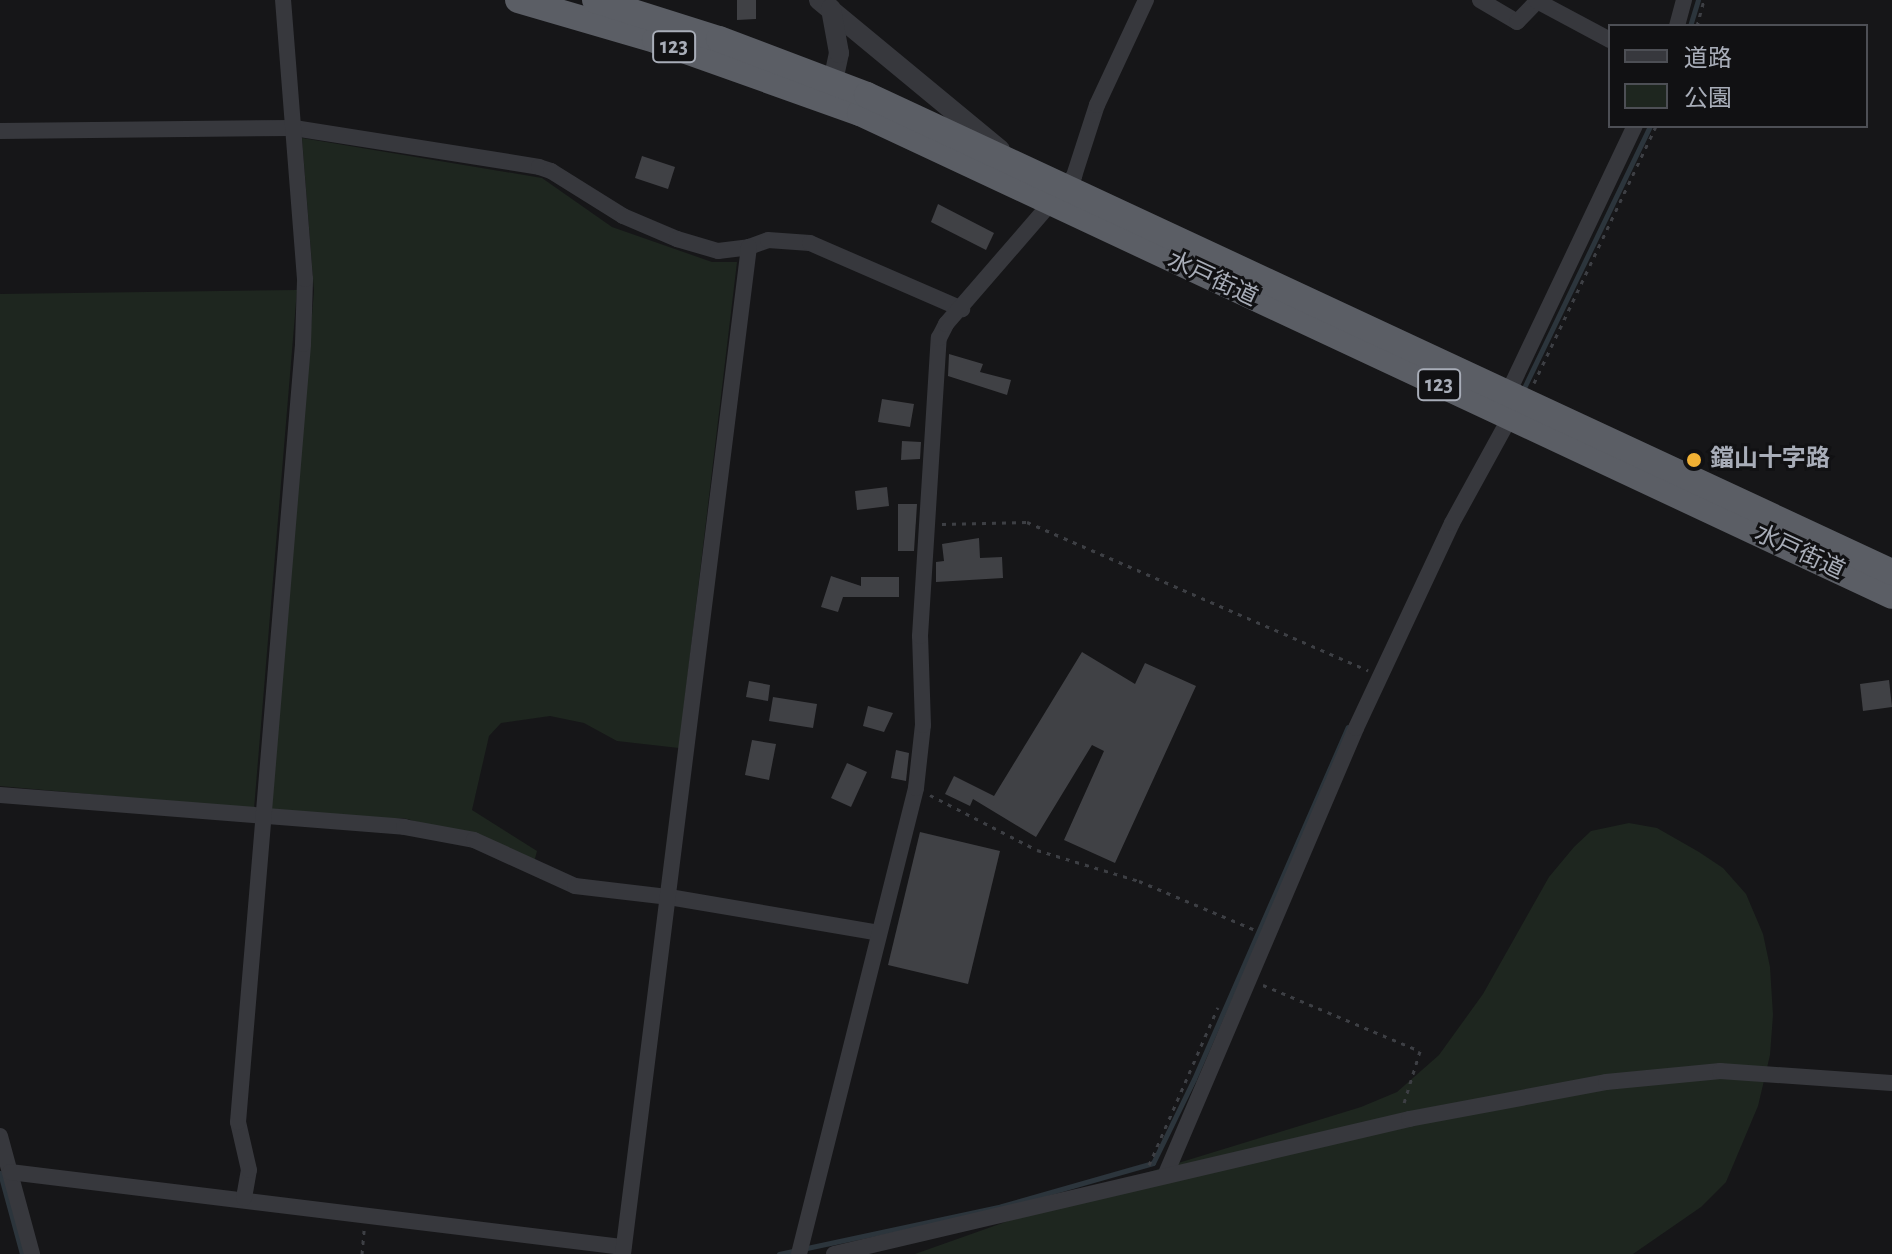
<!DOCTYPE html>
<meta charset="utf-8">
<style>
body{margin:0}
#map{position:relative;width:1892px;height:1254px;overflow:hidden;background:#161618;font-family:"Alegreya Sans","Noto Sans JP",sans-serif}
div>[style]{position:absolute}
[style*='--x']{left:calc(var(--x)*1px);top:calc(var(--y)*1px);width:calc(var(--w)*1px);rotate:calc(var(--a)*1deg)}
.green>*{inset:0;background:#1e261f}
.stream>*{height:5px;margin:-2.5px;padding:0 2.5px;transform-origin:2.5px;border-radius:2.5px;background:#2c353c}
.building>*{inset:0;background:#404145}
.path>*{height:3px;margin-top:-1.5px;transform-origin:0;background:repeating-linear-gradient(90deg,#3d3f44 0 4px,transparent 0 10px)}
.minor>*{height:16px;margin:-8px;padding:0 8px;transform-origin:8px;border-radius:8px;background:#37383d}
.tertiary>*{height:20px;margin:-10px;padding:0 10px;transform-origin:10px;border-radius:10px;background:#37383d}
.trunk>*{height:26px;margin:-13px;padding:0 13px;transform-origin:13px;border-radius:13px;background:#5b5e65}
.dots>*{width:22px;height:22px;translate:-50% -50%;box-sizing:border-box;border:4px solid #111113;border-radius:50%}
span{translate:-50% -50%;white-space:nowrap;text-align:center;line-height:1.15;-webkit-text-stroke:6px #111113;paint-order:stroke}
.shield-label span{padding:2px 6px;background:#111113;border:2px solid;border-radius:6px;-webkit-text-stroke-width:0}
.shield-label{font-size:22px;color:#a8adb8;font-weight:700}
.street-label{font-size:24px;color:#a8adb8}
.poi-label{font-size:24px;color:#a8adb8;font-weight:700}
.left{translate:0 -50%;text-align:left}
.legend{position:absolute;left:1608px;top:24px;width:260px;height:104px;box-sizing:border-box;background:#111113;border:2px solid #4d4f55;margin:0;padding:10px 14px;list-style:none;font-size:24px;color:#a8adb8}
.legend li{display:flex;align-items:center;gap:16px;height:40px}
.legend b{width:40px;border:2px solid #4d4f55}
</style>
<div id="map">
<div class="green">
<i style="clip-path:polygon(302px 138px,542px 178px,612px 227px,712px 262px,737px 262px,679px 748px,617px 741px,584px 723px,550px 716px,501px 723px,489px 736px,472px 810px,537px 851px,534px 862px,478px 838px,403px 818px,368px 820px,271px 810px,314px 291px)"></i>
<i style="clip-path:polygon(297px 290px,254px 809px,0 786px,0 294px)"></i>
<i style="clip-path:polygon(1629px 823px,1657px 828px,1699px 852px,1723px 868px,1746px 894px,1763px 934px,1770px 967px,1773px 1015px,1770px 1055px,1758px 1106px,1726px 1182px,1701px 1207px,1633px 1254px,915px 1254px,1126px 1179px,1361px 1107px,1397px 1092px,1439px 1055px,1483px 994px,1549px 877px,1574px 847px,1591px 831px)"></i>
</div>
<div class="stream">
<i style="--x:1690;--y:26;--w:27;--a:-73"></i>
<i style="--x:1522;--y:392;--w:295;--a:-64.3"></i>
<i style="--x:0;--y:1173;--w:84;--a:74.8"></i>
<i style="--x:779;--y:1254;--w:228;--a:-12.1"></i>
<i style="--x:1002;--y:1206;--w:157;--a:-15.9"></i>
<i style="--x:1153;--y:1163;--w:93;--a:-64"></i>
<i style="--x:1194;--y:1079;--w:384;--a:-66.4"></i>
</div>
<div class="building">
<i style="clip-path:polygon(737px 0,756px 0,756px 19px,737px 20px)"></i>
<i style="clip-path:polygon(642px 156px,675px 167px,668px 189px,635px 178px)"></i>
<i style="clip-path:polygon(938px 204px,994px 233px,986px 250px,931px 222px)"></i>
<i style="clip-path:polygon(949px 354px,983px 364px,980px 372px,1011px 380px,1007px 395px,948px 376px)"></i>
<i style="clip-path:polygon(882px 399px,914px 404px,910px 427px,878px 422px)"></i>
<i style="clip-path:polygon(902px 441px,921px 442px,920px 459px,901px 460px)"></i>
<i style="clip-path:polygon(887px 487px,889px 506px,857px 510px,855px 491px)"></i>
<i style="clip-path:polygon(898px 504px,917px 504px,914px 551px,898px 551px)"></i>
<i style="clip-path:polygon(979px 538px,980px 558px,1002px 557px,1003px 578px,936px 582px,936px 562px,944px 561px,942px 544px)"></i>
<i style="clip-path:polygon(831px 576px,861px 586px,861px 577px,899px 577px,899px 597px,843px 597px,838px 612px,821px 607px)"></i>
<i style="clip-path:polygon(1082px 652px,1135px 684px,1145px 663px,1196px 686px,1115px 863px,1064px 840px,1104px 751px,1092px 745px,1036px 837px,973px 799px,970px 806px,945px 794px,954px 776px,994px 796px)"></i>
<i style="clip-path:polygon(1889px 680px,1892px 707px,1863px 711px,1860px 684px)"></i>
<i style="clip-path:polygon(749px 681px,770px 685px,768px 701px,746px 697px)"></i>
<i style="clip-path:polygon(773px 697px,817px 704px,813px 728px,769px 721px)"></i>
<i style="clip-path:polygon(868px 706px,893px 713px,884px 732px,863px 726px)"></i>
<i style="clip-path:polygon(752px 740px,776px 744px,769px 780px,745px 775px)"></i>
<i style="clip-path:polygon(896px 750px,909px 753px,906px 781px,891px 778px)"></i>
<i style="clip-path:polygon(847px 763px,867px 772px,851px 807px,831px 798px)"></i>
<i style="clip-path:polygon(920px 832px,1000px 851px,968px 984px,888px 965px)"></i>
</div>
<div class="path">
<i style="--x:1697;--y:26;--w:27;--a:-75"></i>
<i style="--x:1534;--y:383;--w:284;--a:-64.6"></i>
<i style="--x:942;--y:524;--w:85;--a:-1.3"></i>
<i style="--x:1027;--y:522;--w:372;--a:23.5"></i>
<i style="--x:930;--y:795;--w:120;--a:27.2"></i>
<i style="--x:1037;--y:850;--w:107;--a:16.9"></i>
<i style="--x:1139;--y:881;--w:124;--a:22.8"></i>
<i style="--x:1263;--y:985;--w:170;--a:22.8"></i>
<i style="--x:1420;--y:1051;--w:54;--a:107.1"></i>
<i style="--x:1149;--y:1165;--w:172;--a:-66.4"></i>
<i style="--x:362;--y:1254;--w:24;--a:-85"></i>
</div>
<div class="minor">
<i style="--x:1480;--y:0;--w:43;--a:30.7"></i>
<i style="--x:1517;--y:22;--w:29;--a:-46"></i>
<i style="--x:1537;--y:1;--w:83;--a:28.1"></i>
<i style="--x:1677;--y:26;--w:27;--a:-75"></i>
<i style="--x:0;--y:131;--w:294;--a:-0.6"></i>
<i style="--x:294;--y:128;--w:248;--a:9"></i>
<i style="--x:539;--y:167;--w:13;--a:18"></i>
<i style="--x:551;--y:171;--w:85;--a:32"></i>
<i style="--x:623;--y:216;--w:59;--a:23.1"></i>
<i style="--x:677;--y:239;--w:43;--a:16.3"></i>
<i style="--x:718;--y:251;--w:31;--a:-7"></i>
<i style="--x:749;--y:247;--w:20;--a:-20"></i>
<i style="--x:768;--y:240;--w:42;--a:4.1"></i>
<i style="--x:810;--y:243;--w:166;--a:23.5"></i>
<i style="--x:1507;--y:395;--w:298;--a:-64.6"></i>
<i style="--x:0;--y:795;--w:405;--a:4.5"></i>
<i style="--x:404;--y:827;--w:71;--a:10.5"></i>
<i style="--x:474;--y:840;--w:111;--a:24.5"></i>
<i style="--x:575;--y:886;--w:95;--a:6.7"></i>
<i style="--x:669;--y:897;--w:213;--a:9.7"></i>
<i style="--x:0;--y:1136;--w:122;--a:74.8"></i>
<i style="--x:10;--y:1172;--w:618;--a:6.98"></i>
<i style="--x:1165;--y:1176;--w:487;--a:-66.9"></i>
<i style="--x:1356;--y:728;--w:226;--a:-64.9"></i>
<i style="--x:1452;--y:523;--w:129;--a:-61.2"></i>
<i style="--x:244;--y:1198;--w:28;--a:-80"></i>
<i style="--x:249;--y:1170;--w:49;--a:-102.9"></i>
<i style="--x:238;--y:1122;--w:781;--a:-85.22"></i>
<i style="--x:303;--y:344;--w:65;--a:-88.2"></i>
<i style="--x:305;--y:279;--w:280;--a:-94.5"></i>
<i style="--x:623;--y:1254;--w:1015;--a:-82.87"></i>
<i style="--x:799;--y:1254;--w:480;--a:-75.9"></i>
<i style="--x:916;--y:788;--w:63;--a:-83.7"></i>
<i style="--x:923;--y:725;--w:89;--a:-91.9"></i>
<i style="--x:920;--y:636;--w:299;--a:-86.4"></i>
<i style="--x:939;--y:338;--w:16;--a:-63"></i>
<i style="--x:946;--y:324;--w:196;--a:-49.1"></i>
<i style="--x:1074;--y:176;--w:75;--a:-72.1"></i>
<i style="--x:1097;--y:105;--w:116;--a:-65"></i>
<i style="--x:834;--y:1254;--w:591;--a:-13.21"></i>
<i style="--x:1409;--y:1119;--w:200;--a:-10.6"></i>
<i style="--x:1606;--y:1082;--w:115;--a:-5.5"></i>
<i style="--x:1720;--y:1071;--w:172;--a:4"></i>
</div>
<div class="tertiary">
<i style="--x:819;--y:0;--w:235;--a:39.6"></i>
<i style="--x:830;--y:95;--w:43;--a:-77.9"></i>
<i style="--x:839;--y:53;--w:45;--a:-100.3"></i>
</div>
<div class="trunk">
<i style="--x:518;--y:0;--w:143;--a:16.3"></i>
<i style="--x:655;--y:40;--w:218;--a:19.6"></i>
<i style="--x:860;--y:113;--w:1139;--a:25.08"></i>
<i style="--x:595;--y:0;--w:130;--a:17.5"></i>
<i style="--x:719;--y:39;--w:158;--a:20.7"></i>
<i style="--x:867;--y:95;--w:1131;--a:24.96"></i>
</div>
<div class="dots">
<i style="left:1694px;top:460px;background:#f2b134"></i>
</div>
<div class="shield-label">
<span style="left:674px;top:47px">123</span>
<span style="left:1439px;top:385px">123</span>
</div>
<div class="street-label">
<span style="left:1212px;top:280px;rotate:25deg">水戸街道</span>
<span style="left:1799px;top:553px;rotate:25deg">水戸街道</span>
</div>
<div class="poi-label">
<span class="left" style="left:1710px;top:460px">鐺山十字路</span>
</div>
<ul class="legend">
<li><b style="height:10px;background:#37383d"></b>道路</li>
<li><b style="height:22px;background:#1e261f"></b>公園</li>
</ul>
</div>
